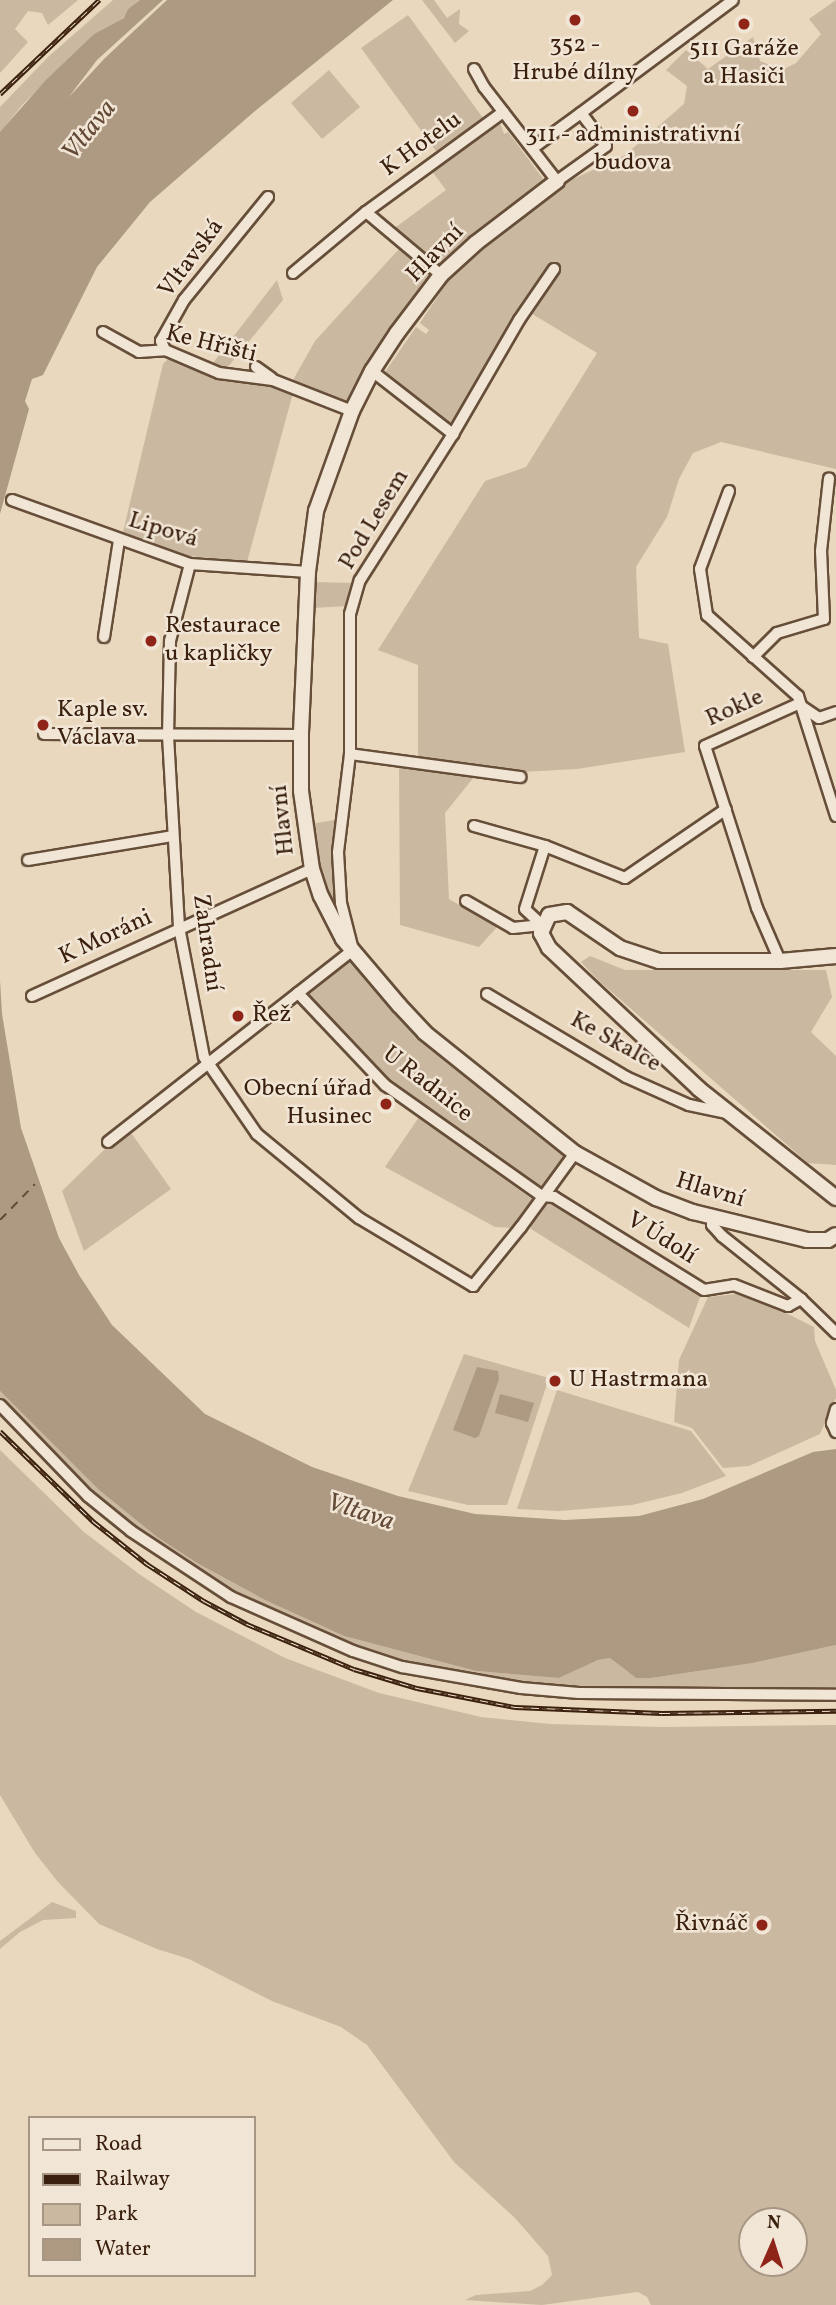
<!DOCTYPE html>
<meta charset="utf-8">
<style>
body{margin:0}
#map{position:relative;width:836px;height:2305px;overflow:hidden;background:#e9d7be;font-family:Vollkorn,serif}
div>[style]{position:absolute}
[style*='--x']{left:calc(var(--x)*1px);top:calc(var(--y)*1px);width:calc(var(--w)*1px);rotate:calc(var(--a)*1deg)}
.green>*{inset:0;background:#cbb8a0}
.water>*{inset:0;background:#ae9982}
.ferry>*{height:2px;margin-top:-1px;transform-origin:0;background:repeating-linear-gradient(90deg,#634a36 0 9px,transparent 0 16px)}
.roads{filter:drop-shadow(2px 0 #664e39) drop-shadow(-2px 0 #664e39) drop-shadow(0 2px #664e39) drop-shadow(0 -2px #664e39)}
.minor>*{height:10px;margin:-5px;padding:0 5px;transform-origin:5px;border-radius:5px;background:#f1e5d5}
.tertiary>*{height:14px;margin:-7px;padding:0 7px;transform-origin:7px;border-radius:7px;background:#f1e5d5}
.rail>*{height:5px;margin-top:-2.5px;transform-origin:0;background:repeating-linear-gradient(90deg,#f1e5d5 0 8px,#3a200d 0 16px);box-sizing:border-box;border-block:2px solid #3a200d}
.dots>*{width:19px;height:19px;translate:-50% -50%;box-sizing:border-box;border:4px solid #f1e5d5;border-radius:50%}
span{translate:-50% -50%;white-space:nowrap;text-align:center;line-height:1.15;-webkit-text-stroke:5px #f1e5d5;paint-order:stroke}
.poi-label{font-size:24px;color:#3a200d}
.left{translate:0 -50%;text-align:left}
.right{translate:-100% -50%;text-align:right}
.street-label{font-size:24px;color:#3a200d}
.water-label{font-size:26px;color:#634a36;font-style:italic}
.legend{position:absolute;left:28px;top:2116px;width:228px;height:161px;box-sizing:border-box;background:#f1e5d5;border:2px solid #a89685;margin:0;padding:9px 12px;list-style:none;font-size:21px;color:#3a200d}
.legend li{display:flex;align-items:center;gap:14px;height:35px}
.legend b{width:35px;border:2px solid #a89685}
.north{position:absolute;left:738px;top:2207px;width:70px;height:70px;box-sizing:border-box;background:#f1e5d5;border:2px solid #a89685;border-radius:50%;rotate:3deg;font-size:19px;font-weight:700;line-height:28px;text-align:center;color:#3a200d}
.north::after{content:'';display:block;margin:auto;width:24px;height:32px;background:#8f2418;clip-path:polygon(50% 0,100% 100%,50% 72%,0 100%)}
</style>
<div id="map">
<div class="green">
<i style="clip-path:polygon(0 0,78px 0,48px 25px,42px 13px,28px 11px,15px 29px,28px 42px,0 73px)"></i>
<i style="clip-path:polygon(113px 0,140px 0,128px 9px,124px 18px,94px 34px,22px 105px,0 133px,0 107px,48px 57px)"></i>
<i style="clip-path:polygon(422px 0,434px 0,447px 18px,460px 9px,459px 24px,469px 31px,455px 43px)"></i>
<i style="clip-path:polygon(836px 0,836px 469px,721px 442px,693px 453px,679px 479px,667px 517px,636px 567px,639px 638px,668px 644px,685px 752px,577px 769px,504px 773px,418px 759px,418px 665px,378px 650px,485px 481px,526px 467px,597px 353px,529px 312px,453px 427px,448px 428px,383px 375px,416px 327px,426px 334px,429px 330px,420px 323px,448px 281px,468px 263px,556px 187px,625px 155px,684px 104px,687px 86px,666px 70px,686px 50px,708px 69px,753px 37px,760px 61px,782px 70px,796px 63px,821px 34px,809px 19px)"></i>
<i style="clip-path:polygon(408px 15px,483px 118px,436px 151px,361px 48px)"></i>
<i style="clip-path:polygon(329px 70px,360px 107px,322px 139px,291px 103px)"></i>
<i style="clip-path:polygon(499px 120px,504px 134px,508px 132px,544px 180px,441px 270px,392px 230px,446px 190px,431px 170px)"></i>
<i style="clip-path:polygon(399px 249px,433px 279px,362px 373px,348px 403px,293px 380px,315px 341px)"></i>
<i style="clip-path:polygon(277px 280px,283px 300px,227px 368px,213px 363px)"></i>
<i style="clip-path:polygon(170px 357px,220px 378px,271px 385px,293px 393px,247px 562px,181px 555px,123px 532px,163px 364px)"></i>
<i style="clip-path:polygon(313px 582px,354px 583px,348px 606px,312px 608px)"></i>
<i style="clip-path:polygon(399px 762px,478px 772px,445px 813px,449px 899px,497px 927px,479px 947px,400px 925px)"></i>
<i style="clip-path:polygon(335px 820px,336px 878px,347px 929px,332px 909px,320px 871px,311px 824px)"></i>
<i style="clip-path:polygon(590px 956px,625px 970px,826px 970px,832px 997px,811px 1032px,836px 1056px,836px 1165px,808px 1163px,599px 981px,581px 962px)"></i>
<i style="clip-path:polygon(347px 962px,353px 962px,384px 1002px,417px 1036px,565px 1155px,541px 1190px,383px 1076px,309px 998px,309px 992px)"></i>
<i style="clip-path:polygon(419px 1117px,533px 1200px,515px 1228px,495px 1227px,385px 1167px)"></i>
<i style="clip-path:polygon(129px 1130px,171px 1189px,84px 1251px,62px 1191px,104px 1150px)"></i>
<i style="clip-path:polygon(548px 1199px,701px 1294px,689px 1328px,531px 1229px,531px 1224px)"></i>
<i style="clip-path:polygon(737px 1294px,772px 1306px,814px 1327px,815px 1341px,836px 1390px,836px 1398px,820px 1434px,749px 1466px,723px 1468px,692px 1428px,674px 1422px,679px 1360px,708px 1297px)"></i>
<i style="clip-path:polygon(464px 1354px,549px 1378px,507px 1505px,468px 1505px,408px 1491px)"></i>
<i style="clip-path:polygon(557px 1390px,691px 1431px,726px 1476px,682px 1493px,632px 1505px,559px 1511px,517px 1509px)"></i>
<i style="clip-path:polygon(0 1391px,99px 1490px,157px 1537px,197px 1563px,265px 1600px,344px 1636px,476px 1671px,559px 1678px,598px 1660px,610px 1658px,636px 1678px,651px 1678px,753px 1663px,836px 1645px,836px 1702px,812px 1693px,520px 1686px,402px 1664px,312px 1633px,191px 1571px,110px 1512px,0 1401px)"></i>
<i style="clip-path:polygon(evenodd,0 1450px,84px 1532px,139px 1574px,196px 1612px,285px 1658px,379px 1693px,481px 1717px,550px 1724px,663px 1727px,836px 1725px,836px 2305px,651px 2305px,647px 2297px,638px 2292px,542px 2305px,465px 2300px,476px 2295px,530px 2291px,542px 2285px,552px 2275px,548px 2256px,515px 2218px,454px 2162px,367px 2045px,341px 2027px,272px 2001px,189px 1959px,157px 1949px,99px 1924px,58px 1882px,35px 1853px,0 1795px,0 1450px,794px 2221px,794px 2263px,752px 2263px,752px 2221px,794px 2221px)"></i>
<i style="clip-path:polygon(52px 1902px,76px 1911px,76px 1918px,43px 1920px,20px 1932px,0 1949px,0 1941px)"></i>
</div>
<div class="water">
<i style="clip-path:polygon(140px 0,163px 0,97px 60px,68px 98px,105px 58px,167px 0,393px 0,255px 111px,150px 202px,97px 267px,43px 375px,32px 379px,25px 401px,29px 409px,0 514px,0 132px,45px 81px,94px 34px,124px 18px,128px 9px)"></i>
<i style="clip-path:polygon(0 980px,2px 1014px,21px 1128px,59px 1238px,79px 1275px,112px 1325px,205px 1414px,312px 1467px,398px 1496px,475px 1514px,565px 1520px,639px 1516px,703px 1499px,813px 1452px,836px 1449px,836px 1645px,753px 1663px,651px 1678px,636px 1678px,610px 1658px,598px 1660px,559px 1678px,476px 1671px,344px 1636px,265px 1600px,197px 1563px,157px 1537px,99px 1490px,0 1391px)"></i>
<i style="clip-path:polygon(477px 1367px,498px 1371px,499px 1379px,479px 1436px,475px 1438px,453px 1430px)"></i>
<i style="clip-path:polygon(500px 1394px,534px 1403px,528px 1422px,495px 1413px)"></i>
</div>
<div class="ferry">
<i style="--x:0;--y:1220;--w:50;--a:-45.8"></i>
</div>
<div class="roads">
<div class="minor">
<i style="--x:474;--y:69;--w:21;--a:61"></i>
<i style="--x:484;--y:87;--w:119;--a:52.2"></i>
<i style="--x:557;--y:181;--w:60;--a:-35.5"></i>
<i style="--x:606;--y:146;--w:41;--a:-127.1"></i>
<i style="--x:581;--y:113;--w:59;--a:143.9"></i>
<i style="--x:581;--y:113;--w:189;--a:-36.6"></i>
<i style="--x:366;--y:212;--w:98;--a:40"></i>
<i style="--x:293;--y:273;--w:95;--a:-39.9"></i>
<i style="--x:366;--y:212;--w:170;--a:-36.1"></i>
<i style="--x:103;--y:332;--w:41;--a:29.1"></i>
<i style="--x:139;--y:352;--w:26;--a:-4"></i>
<i style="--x:165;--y:350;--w:59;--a:23.1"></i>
<i style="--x:219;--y:373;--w:54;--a:7.4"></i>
<i style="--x:273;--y:380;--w:85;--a:21.4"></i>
<i style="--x:165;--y:350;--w:10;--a:-114"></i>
<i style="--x:161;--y:341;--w:47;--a:-60.7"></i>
<i style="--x:184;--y:300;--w:133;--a:-50.8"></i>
<i style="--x:256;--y:367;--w:19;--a:36"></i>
<i style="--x:372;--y:371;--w:103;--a:37.9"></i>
<i style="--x:729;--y:491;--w:83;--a:110.4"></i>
<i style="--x:700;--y:569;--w:47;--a:81.3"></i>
<i style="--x:707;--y:615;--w:122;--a:41.7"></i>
<i style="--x:798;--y:696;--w:126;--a:72.4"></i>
<i style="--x:12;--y:500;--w:189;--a:19.8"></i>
<i style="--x:190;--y:564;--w:118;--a:3.9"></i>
<i style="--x:190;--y:564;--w:80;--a:104.6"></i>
<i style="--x:170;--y:641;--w:95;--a:91.2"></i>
<i style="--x:168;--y:736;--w:191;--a:86.7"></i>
<i style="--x:179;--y:927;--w:132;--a:79.1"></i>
<i style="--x:204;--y:1057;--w:93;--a:55.5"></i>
<i style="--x:257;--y:1134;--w:132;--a:39.5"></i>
<i style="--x:359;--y:1218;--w:133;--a:30.8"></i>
<i style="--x:473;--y:1286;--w:76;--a:-50.9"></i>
<i style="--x:521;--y:1227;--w:92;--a:-53.9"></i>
<i style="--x:104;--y:637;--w:98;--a:-81.2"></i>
<i style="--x:753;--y:657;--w:34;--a:-45"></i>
<i style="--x:777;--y:633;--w:49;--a:-16.6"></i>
<i style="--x:824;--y:619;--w:68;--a:-92.5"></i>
<i style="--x:821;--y:551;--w:73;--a:-83.7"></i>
<i style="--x:44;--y:734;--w:257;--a:0.2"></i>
<i style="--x:350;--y:754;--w:172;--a:7.7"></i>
<i style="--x:474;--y:826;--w:74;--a:15.7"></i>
<i style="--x:545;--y:846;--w:86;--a:21.8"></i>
<i style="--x:625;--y:878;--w:122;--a:-34.3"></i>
<i style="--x:28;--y:860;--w:147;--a:-9.4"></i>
<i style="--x:466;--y:901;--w:54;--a:29.9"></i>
<i style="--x:513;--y:928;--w:29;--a:-6"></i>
<i style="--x:542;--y:925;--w:23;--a:-137"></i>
<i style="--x:525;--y:909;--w:66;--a:-72.4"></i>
<i style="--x:780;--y:961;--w:58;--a:-113.5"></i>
<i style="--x:757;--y:908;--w:170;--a:-107.8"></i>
<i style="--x:705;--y:746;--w:102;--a:-24.3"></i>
<i style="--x:798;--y:704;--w:25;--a:34"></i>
<i style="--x:819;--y:718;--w:18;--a:-19"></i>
<i style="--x:298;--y:993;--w:127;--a:46.6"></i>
<i style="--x:385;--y:1085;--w:192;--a:35.3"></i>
<i style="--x:542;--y:1196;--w:12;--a:5"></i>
<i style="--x:554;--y:1197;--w:176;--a:31.8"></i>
<i style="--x:704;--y:1290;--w:30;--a:-9"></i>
<i style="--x:734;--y:1285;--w:58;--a:21.3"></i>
<i style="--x:788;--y:1306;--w:15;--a:-28"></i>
<i style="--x:487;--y:994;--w:162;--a:30.8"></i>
<i style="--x:626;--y:1077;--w:69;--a:24"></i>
<i style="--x:689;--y:1105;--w:40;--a:12"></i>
<i style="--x:32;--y:996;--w:307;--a:-24.4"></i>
<i style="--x:108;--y:1142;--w:311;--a:-38.1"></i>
<i style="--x:353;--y:950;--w:49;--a:-104.3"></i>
<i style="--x:341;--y:903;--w:51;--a:-93.4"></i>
<i style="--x:338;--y:852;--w:99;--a:-83"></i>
<i style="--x:350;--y:754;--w:140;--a:-90"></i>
<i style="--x:350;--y:614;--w:35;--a:-74"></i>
<i style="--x:360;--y:580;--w:173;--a:-57.5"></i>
<i style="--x:453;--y:434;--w:132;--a:-59.9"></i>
<i style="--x:519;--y:320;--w:62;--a:-55.5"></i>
<i style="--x:713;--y:1218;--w:7;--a:98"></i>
<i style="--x:712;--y:1225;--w:15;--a:48"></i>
<i style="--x:722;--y:1236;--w:101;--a:38.6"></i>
<i style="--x:801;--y:1299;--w:49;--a:44.2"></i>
<i style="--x:0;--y:1405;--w:127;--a:46"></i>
<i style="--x:88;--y:1496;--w:55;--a:39.1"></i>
<i style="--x:131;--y:1531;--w:120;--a:33.4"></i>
<i style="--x:231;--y:1597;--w:133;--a:23.9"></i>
<i style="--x:353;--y:1651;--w:52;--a:18.1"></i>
<i style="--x:402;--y:1667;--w:121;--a:10"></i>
<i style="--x:521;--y:1688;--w:58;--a:4.9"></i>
<i style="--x:579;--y:1693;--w:257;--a:0.4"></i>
<i style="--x:836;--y:1409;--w:15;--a:106"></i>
<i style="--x:832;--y:1423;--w:10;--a:66"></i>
</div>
<div class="tertiary">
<i style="--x:557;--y:181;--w:102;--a:142.6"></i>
<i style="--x:476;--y:243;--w:47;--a:137.6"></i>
<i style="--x:441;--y:275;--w:73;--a:127.2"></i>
<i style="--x:397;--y:333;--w:45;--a:123.3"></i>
<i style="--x:372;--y:371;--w:45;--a:116.6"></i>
<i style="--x:352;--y:411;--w:106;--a:109.8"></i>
<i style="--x:316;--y:511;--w:62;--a:97.5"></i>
<i style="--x:308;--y:572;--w:163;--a:92.5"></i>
<i style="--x:301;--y:735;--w:56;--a:90"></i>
<i style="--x:301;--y:791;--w:79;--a:82"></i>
<i style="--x:312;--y:869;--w:28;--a:72"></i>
<i style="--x:321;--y:896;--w:48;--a:62.9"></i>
<i style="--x:343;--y:939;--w:87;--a:49.7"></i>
<i style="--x:399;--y:1005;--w:38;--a:47"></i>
<i style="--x:425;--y:1033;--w:192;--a:38.7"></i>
<i style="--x:575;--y:1153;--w:93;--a:29.1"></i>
<i style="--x:656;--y:1198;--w:40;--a:21"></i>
<i style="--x:693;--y:1212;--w:117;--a:13.8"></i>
<i style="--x:807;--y:1240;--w:21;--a:0"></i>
<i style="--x:828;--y:1240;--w:9;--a:-32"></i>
<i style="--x:836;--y:956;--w:56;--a:174.9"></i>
<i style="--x:780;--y:961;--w:121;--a:180"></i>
<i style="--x:659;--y:961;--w:41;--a:-161.6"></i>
<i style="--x:620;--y:948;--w:64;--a:-145.8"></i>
<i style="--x:567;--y:912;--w:18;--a:171"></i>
<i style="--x:549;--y:915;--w:20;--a:114"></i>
<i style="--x:541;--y:933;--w:17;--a:62"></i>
<i style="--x:549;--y:948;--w:206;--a:43.2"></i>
<i style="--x:699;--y:1089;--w:175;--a:38.5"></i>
</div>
</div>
<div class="rail">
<i style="--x:0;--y:94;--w:137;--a:-43.5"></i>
<i style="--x:0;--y:1431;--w:131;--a:44.1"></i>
<i style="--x:94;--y:1522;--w:68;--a:38.4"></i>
<i style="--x:147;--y:1564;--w:68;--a:33"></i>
<i style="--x:204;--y:1601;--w:49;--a:28.1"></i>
<i style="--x:247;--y:1624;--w:116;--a:22.8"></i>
<i style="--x:354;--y:1669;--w:66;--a:16.8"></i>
<i style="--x:417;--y:1688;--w:100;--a:11"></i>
<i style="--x:515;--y:1707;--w:147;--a:2.3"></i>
<i style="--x:662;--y:1713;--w:174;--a:-0.7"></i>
</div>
<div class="dots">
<i style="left:575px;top:20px;background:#8f2418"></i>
<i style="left:744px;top:24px;background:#8f2418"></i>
<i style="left:633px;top:111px;background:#8f2418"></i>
<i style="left:151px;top:641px;background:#8f2418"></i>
<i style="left:43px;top:725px;background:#8f2418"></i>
<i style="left:238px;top:1016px;background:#8f2418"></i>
<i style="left:386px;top:1104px;background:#8f2418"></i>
<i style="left:555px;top:1381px;background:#8f2418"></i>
<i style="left:762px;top:1925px;background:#8f2418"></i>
</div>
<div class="poi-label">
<span style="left:575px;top:60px">352 -<br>Hrubé dílny</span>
<span style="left:744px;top:64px">511 Garáže<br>a Hasiči</span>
<span style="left:633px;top:150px">311 - administrativní<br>budova</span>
<span class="left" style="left:165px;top:641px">Restaurace<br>u kapličky</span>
<span class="left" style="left:57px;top:725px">Kaple sv.<br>Václava</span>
<span class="left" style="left:252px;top:1016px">Řež</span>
<span class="right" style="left:372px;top:1104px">Obecní úřad<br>Husinec</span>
<span class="left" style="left:569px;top:1381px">U Hastrmana</span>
<span class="right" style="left:748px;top:1925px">Řivnáč</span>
</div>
<div class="street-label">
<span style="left:422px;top:145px;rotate:-36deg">K Hotelu</span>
<span style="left:436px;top:254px;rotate:-46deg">Hlavní</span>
<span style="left:192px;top:259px;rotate:-53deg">Vltavská</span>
<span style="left:211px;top:345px;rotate:14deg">Ke Hřišti</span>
<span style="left:375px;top:520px;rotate:-59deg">Pod Lesem</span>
<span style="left:163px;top:531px;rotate:17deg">Lipová</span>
<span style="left:735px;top:709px;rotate:-24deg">Rokle</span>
<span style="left:284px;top:820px;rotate:-96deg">Hlavní</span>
<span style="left:106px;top:938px;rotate:-25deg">K Moráni</span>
<span style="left:206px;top:943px;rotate:82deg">Zahradní</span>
<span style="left:615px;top:1043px;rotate:29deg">Ke Skalce</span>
<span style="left:427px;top:1085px;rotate:38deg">U Radnice</span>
<span style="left:710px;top:1191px;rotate:17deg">Hlavní</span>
<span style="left:661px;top:1239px;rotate:32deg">V Údolí</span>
</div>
<div class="water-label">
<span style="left:90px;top:131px;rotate:-51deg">Vltava</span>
<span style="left:360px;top:1513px;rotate:18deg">Vltava</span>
</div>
<ul class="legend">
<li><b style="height:9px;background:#f1e5d5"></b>Road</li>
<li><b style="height:9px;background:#3a200d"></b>Railway</li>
<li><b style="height:19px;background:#cbb8a0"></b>Park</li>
<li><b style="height:19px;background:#ae9982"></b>Water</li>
</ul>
<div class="north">N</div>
</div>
